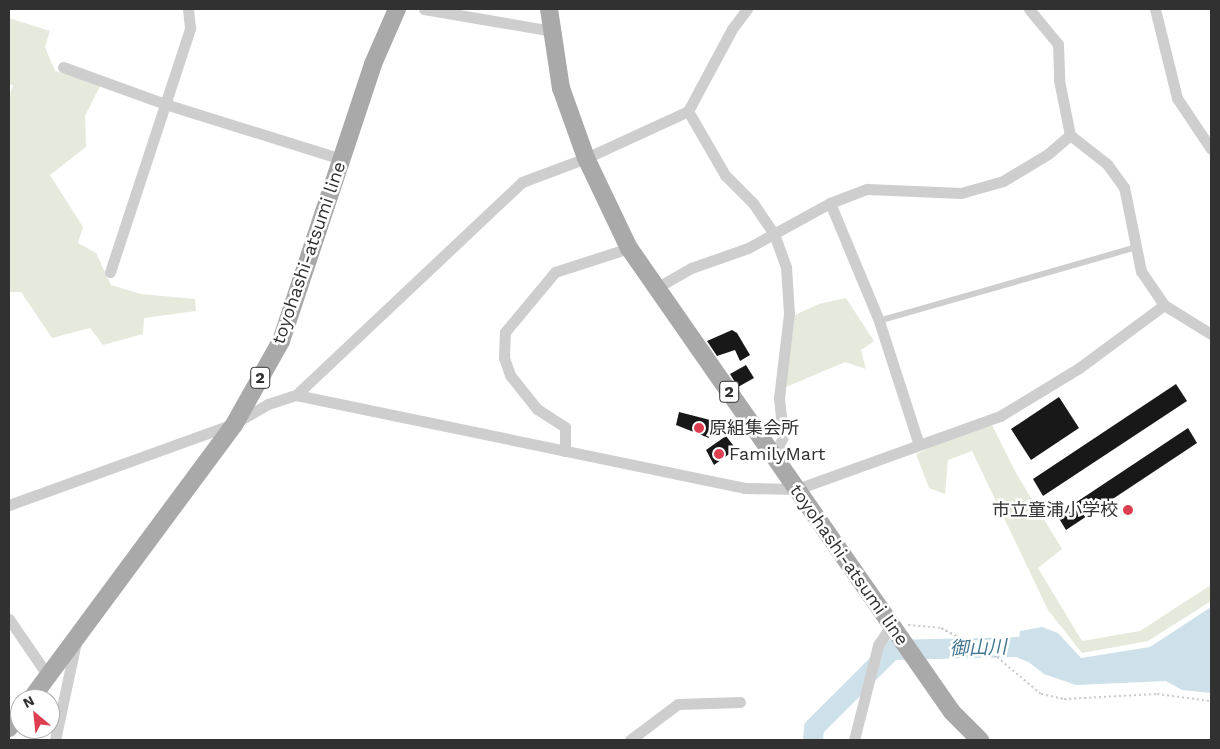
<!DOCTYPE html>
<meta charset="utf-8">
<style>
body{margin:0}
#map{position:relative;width:1220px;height:749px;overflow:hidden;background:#fff;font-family:"Work Sans","Noto Sans JP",sans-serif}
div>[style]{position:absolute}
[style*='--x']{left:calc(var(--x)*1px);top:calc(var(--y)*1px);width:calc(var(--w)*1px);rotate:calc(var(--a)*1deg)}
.green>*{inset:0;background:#e5eadd}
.water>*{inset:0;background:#cee1eb}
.river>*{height:20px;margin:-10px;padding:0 10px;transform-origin:10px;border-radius:10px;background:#cee1eb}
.building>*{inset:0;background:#181818}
.path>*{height:2px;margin-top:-1px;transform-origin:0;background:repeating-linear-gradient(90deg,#cbcbcb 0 2.5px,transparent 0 5px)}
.service>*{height:5.5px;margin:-2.75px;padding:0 2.75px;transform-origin:2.75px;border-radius:2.75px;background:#cecece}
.minor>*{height:11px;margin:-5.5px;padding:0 5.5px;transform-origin:5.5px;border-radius:5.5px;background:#cecece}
.primary>*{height:18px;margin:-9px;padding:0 9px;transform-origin:9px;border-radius:9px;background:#a9a9a9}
.dots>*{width:14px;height:14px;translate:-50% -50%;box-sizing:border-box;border:2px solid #fff;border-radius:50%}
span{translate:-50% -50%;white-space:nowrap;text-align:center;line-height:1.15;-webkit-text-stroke:5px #fff;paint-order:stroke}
.shield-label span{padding:1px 4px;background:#fff;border:1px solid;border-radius:4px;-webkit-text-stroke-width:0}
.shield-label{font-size:16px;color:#313131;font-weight:700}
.street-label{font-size:18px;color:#313131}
.poi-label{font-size:18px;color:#313131}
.left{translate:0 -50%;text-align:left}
.right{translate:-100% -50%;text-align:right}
.water-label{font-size:19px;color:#427590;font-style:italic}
.frame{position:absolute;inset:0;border:10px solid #313131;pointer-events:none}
.north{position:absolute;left:10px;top:689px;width:50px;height:50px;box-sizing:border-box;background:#fff;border:1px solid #adadad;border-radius:50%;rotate:332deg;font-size:14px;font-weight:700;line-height:20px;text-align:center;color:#313131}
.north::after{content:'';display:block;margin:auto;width:18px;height:22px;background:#dd3f51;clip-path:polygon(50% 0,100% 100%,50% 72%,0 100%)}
</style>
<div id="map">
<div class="green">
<i style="clip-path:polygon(9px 18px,50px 31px,45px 47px,55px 71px,101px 84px,85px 116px,86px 147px,50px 175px,83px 227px,78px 243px,96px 253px,111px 285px,141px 294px,195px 299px,196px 311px,144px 318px,143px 334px,103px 345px,90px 328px,52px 338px,21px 292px,9px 292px,9px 96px,13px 86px,9px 83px)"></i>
<i style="clip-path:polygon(846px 298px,874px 341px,861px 350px,866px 369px,845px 362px,786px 387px,795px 315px,819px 304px)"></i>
<i style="clip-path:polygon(990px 421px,1016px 473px,1062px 549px,1038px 568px,1082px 641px,1140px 631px,1211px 585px,1211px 601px,1148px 641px,1082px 653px,1048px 610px,972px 451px,948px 460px,945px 494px,929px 488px,916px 454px)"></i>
</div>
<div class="water">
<i style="clip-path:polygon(1211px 607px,1211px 693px,1182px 690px,1166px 681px,1076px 685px,1044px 674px,1026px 660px,1018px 647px,1020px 631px,1042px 627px,1058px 633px,1081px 658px,1150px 647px)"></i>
</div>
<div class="river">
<i style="--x:813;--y:740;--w:12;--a:-85"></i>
<i style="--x:814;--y:728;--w:110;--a:-45"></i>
<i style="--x:892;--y:650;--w:126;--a:-1.4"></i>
<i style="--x:1018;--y:647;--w:27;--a:22"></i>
</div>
<div class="building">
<i style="clip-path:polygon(732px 330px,737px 333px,750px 355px,740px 361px,735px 350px,717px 356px,707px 341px)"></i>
<i style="clip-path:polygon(746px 365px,754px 378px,738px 387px,730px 374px)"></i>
<i style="clip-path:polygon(1176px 384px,1187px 401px,1043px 496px,1033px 479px)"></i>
<i style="clip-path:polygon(1059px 397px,1079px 428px,1031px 460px,1011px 429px)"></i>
<i style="clip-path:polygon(679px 412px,714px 421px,709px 438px,676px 425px)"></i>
<i style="clip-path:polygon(1188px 428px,1197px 443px,1066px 530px,1057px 515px)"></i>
<i style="clip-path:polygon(726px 436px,736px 449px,714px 465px,706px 450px)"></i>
</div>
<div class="path">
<i style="--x:908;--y:625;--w:33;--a:5"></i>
<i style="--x:941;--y:628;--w:63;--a:27.4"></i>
<i style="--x:997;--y:657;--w:57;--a:40.1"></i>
<i style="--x:1041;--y:694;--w:24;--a:12"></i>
<i style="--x:1064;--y:699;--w:93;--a:-3.1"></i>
<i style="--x:1157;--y:694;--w:54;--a:7.4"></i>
</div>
<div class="service">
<i style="--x:879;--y:321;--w:268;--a:-16"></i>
</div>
<div class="minor">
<i style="--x:424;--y:9;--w:131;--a:9.7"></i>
<i style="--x:1029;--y:9;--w:45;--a:50.4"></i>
<i style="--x:1058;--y:44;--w:36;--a:88"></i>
<i style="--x:1059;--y:80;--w:56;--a:78.7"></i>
<i style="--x:1070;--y:135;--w:47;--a:38.1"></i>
<i style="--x:1107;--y:164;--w:29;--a:54"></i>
<i style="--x:1124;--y:187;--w:86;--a:78.6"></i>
<i style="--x:1141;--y:271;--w:41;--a:55.9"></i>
<i style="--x:1164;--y:305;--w:55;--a:31.7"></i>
<i style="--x:1155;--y:9;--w:92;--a:76.1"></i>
<i style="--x:1177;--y:98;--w:61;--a:56.3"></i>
<i style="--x:63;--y:67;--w:109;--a:19.9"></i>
<i style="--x:165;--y:104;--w:185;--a:17.3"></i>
<i style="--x:688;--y:111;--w:74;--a:60"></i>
<i style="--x:725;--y:175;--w:40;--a:45"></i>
<i style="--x:753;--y:203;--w:37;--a:56"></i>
<i style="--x:774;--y:234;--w:35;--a:70"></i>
<i style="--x:786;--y:267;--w:47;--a:86.3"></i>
<i style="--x:789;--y:314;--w:85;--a:96.8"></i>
<i style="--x:779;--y:398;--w:39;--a:84"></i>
<i style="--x:783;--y:437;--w:21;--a:115"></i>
<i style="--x:830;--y:203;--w:128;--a:67.4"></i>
<i style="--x:879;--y:321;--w:130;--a:72.1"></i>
<i style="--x:110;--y:272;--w:257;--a:-71.8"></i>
<i style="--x:190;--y:28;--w:19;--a:-96"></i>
<i style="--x:656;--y:288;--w:40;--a:-29.7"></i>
<i style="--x:691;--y:268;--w:60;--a:-19.3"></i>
<i style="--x:748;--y:248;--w:94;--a:-28.8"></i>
<i style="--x:830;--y:203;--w:40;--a:-21"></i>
<i style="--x:867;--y:189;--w:94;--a:2.4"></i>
<i style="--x:961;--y:193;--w:44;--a:-15.9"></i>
<i style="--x:1003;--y:181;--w:52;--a:-31"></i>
<i style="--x:1048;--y:154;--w:29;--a:-41"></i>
<i style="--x:296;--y:395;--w:311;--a:-43.3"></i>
<i style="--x:522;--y:182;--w:68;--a:-20.6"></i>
<i style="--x:586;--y:158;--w:112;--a:-24.7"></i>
<i style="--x:688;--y:111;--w:93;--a:-61.8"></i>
<i style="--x:732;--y:29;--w:25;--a:-53"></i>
<i style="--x:565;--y:451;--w:24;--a:-90"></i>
<i style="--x:565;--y:427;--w:33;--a:-147"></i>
<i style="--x:537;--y:409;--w:43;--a:-128.5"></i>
<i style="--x:510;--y:375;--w:18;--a:-109"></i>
<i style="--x:504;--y:358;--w:26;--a:-88"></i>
<i style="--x:505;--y:332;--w:78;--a:-50.2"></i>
<i style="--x:555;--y:272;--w:78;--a:-18"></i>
<i style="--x:9;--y:505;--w:240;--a:-19.9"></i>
<i style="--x:235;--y:423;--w:38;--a:-30"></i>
<i style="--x:268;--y:404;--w:29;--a:-18"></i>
<i style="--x:296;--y:395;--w:458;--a:11.7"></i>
<i style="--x:744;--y:488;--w:53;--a:1.1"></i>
<i style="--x:797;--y:489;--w:216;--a:-19.8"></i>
<i style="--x:1000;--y:416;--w:92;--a:-31.3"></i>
<i style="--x:1079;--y:368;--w:106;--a:-36.5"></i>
<i style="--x:9;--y:619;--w:69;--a:55.6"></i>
<i style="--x:55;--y:740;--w:100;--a:-77.9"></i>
<i style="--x:630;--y:740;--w:60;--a:-36.9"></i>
<i style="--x:678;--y:704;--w:62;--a:-1.8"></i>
<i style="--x:854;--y:740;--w:98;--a:-75.8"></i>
<i style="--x:878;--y:645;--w:23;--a:-56"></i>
</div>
<div class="primary">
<i style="--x:549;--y:9;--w:80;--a:81.4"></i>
<i style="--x:561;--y:88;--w:74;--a:70.3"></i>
<i style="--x:586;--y:158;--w:100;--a:64.5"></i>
<i style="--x:629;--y:248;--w:565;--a:55.16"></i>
<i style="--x:952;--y:712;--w:40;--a:45"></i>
<i style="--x:31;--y:699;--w:343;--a:-53.5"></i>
<i style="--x:235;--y:423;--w:94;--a:-60.7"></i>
<i style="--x:281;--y:341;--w:292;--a:-71.6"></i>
<i style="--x:373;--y:64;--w:60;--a:-66.4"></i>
<i style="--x:9;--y:728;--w:19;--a:-54"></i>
</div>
<div class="dots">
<i style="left:699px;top:428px;background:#dd3f51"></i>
<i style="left:719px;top:454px;background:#dd3f51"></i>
<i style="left:1128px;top:510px;background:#dd3f51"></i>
</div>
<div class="shield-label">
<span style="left:260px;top:378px">2</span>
<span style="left:729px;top:392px">2</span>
</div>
<div class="street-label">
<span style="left:309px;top:253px;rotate:-71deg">toyohashi-atsumi line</span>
<span style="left:849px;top:565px;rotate:55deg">toyohashi-atsumi line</span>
</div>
<div class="poi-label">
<span class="left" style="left:709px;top:428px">原組集会所</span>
<span class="left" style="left:729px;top:454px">FamilyMart</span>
<span class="right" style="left:1118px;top:510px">市立童浦小学校</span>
</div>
<div class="water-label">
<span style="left:978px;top:648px;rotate:-2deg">御山川</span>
</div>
<div class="frame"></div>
<div class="north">N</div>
</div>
